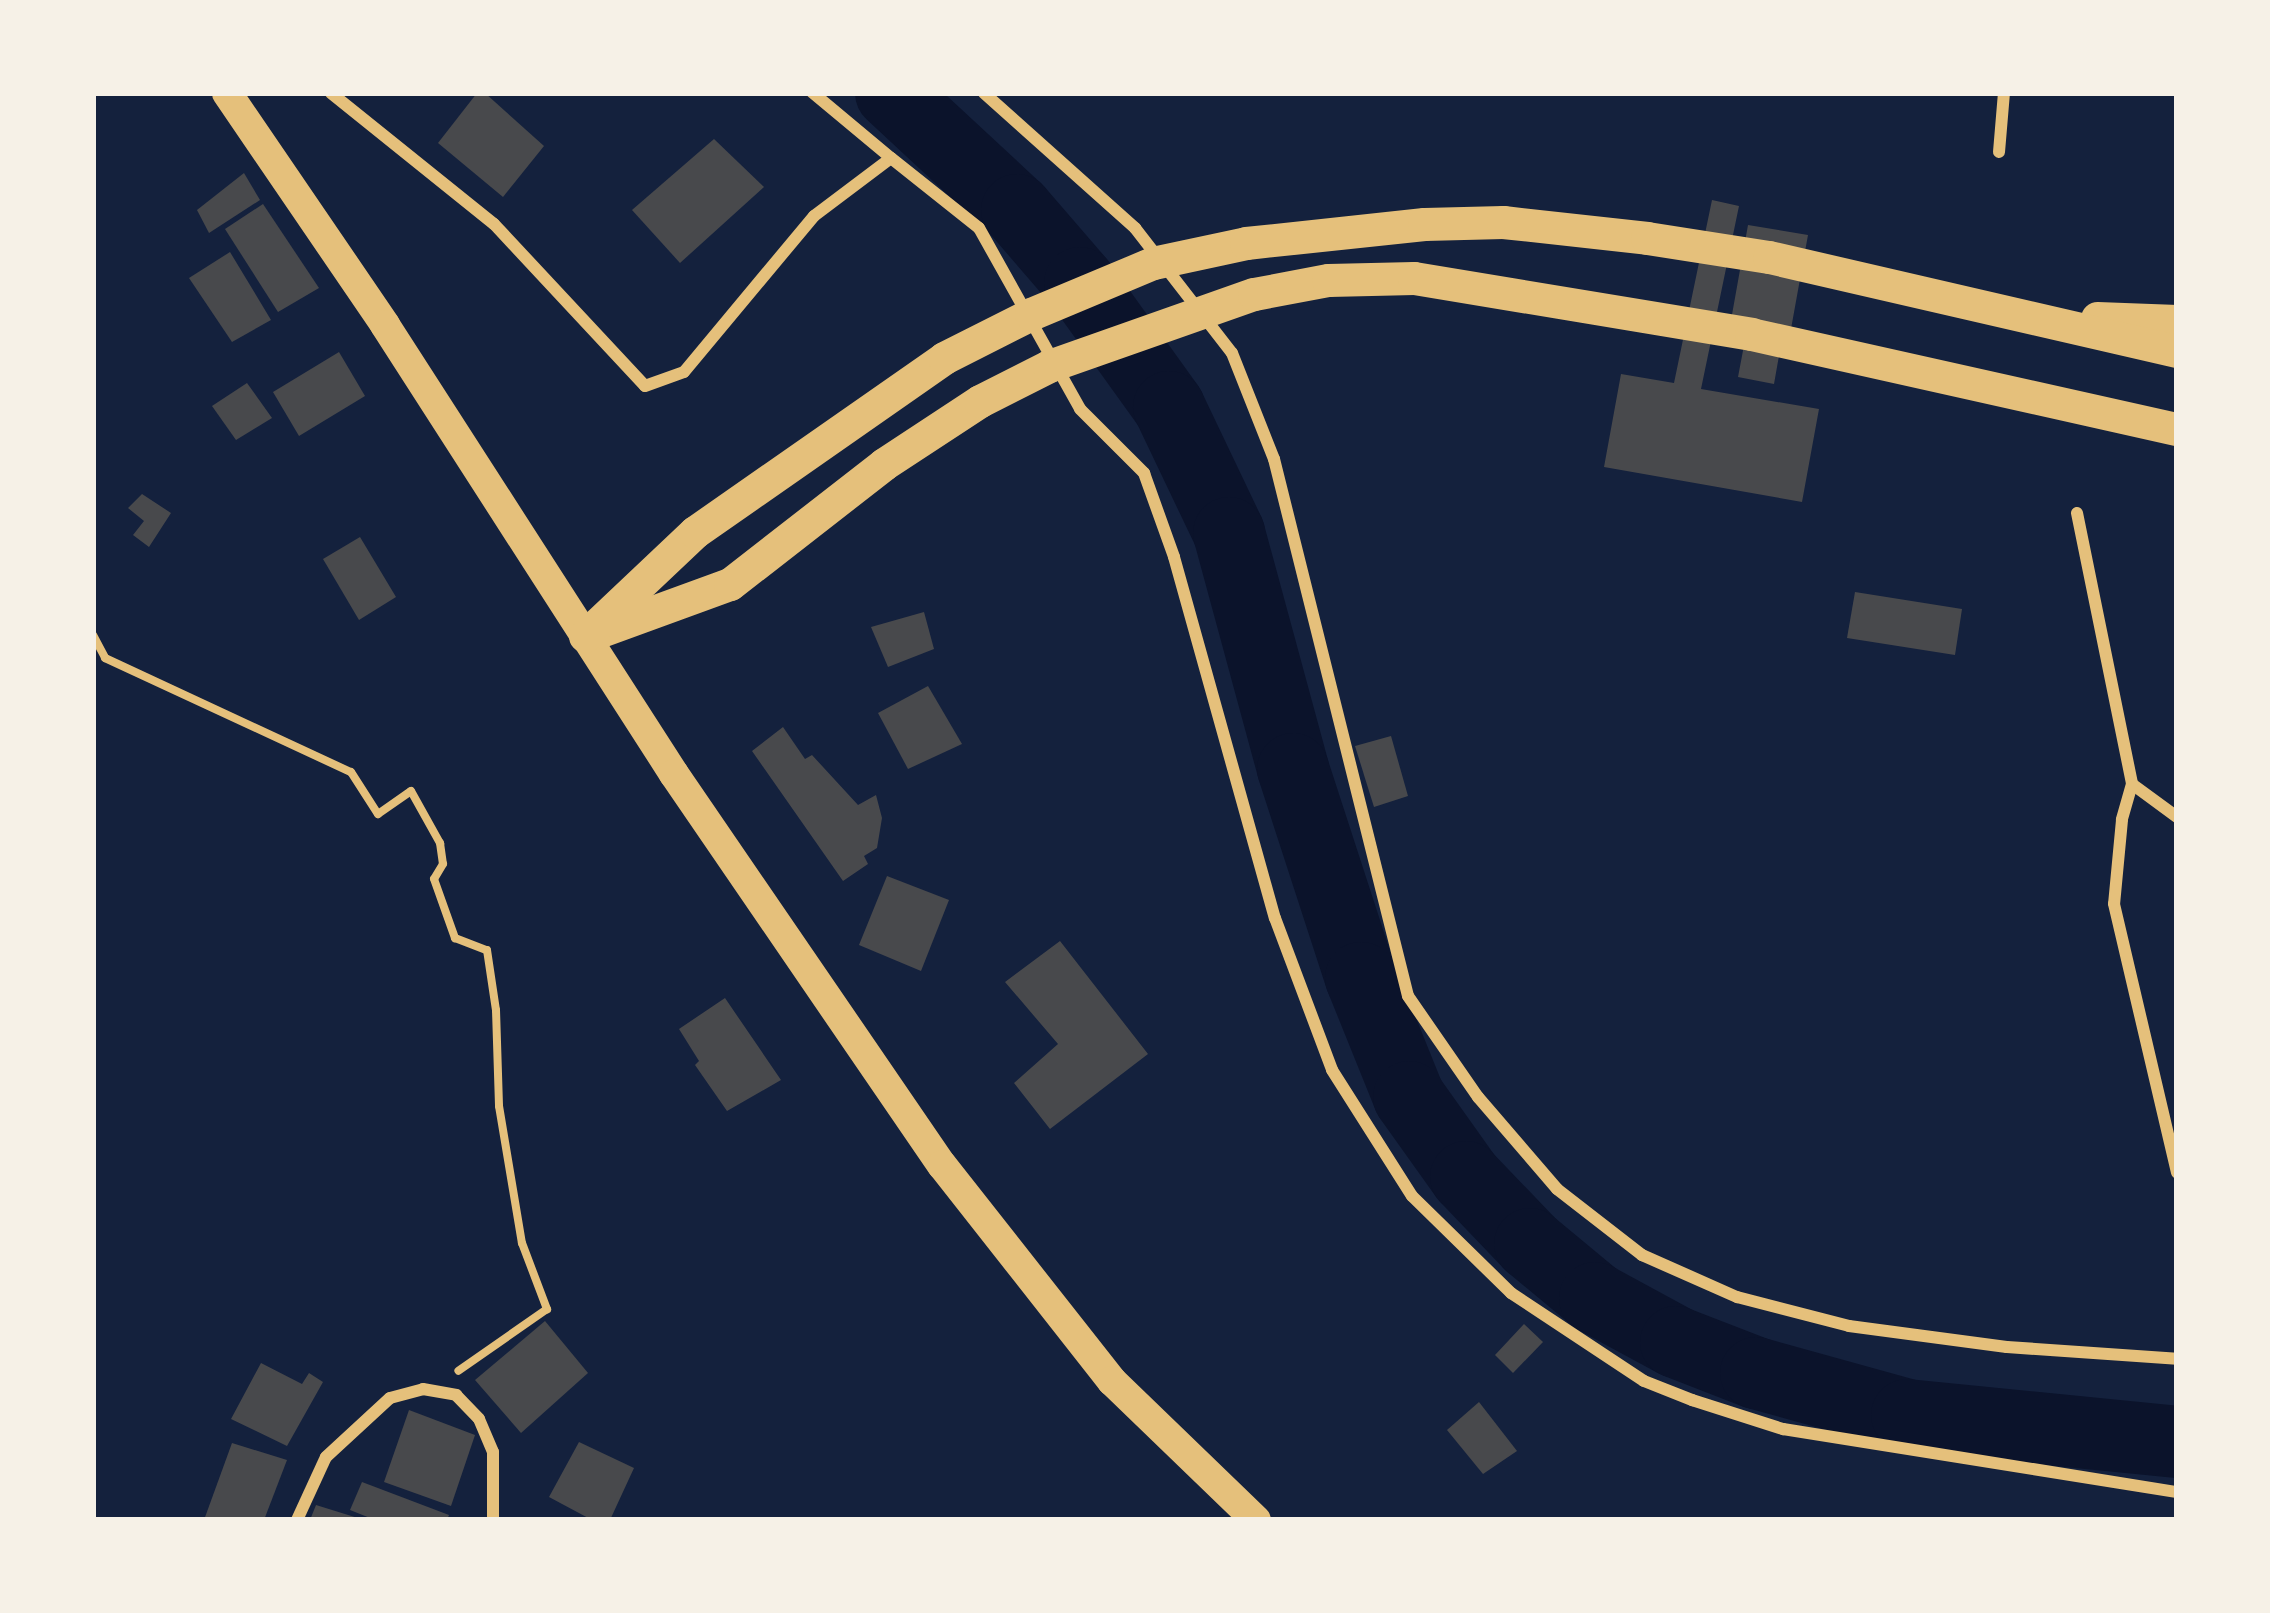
<!DOCTYPE html>
<style>
body{margin:0}
#map{position:relative;width:2270px;height:1613px;overflow:hidden;background:#14213d;font-family:"Titillium Web",sans-serif}
div>[style]{position:absolute}
[style*='--x']{left:calc(var(--x)*1px);top:calc(var(--y)*1px);width:calc(var(--w)*1px);rotate:calc(var(--a)*1deg)}
.river>*{height:72px;margin:-36px;padding:0 36px;transform-origin:36px;border-radius:36px;background:#0b132b}
.building>*{inset:0;background:#48494c}
.path>*{height:8px;margin:-4px;padding:0 4px;transform-origin:4px;border-radius:4px;background:#e5c07b}
.minor>*{height:12px;margin:-6px;padding:0 6px;transform-origin:6px;border-radius:6px;background:#e5c07b}
.primary>*{height:30px;margin:-15px;padding:0 15px;transform-origin:15px;border-radius:15px;background:#e5c07b}
.motorway>*{height:33px;margin:-16.5px;padding:0 16.5px;transform-origin:16.5px;border-radius:16.5px;background:#e5c07b}
span{translate:-50% -50%;white-space:nowrap;text-align:center;line-height:1.15;-webkit-text-stroke:10px #f6f1e7;paint-order:stroke}
.frame{position:absolute;inset:0;border:96px solid #f6f1e7;pointer-events:none}
</style>
<div id="map">
<div class="river">
<i style="--x:891;--y:93;--w:172;--a:42.9"></i>
<i style="--x:1017;--y:210;--w:96;--a:49.2"></i>
<i style="--x:1080;--y:283;--w:153;--a:54.3"></i>
<i style="--x:1169;--y:407;--w:140;--a:64.5"></i>
<i style="--x:1229;--y:533;--w:245;--a:74.8"></i>
<i style="--x:1293;--y:769;--w:220;--a:72"></i>
<i style="--x:1361;--y:978;--w:128;--a:68"></i>
<i style="--x:1409;--y:1097;--w:98;--a:54.5"></i>
<i style="--x:1466;--y:1177;--w:93;--a:46.3"></i>
<i style="--x:1530;--y:1244;--w:85;--a:39.7"></i>
<i style="--x:1595;--y:1298;--w:92;--a:28.5"></i>
<i style="--x:1676;--y:1342;--w:86;--a:21.2"></i>
<i style="--x:1756;--y:1373;--w:157;--a:15.5"></i>
<i style="--x:1907;--y:1415;--w:271;--a:5.7"></i>
</div>
<div class="building">
<i style="clip-path:polygon(477px 93px,485px 93px,544px 146px,503px 197px,438px 143px)"></i>
<i style="clip-path:polygon(714px 139px,764px 187px,680px 263px,632px 210px)"></i>
<i style="clip-path:polygon(244px 173px,260px 200px,209px 233px,197px 210px)"></i>
<i style="clip-path:polygon(1712px 200px,1739px 206px,1701px 389px,1819px 409px,1802px 502px,1604px 467px,1621px 374px,1674px 383px)"></i>
<i style="clip-path:polygon(263px 204px,319px 288px,278px 312px,225px 229px)"></i>
<i style="clip-path:polygon(1748px 225px,1808px 235px,1787px 351px,1780px 350px,1774px 384px,1738px 377px,1745px 340px,1728px 337px)"></i>
<i style="clip-path:polygon(230px 252px,271px 320px,232px 342px,189px 278px)"></i>
<i style="clip-path:polygon(339px 352px,365px 396px,299px 436px,273px 392px)"></i>
<i style="clip-path:polygon(247px 383px,272px 418px,236px 440px,212px 406px)"></i>
<i style="clip-path:polygon(142px 494px,171px 513px,149px 547px,133px 535px,144px 521px,128px 508px)"></i>
<i style="clip-path:polygon(360px 537px,396px 597px,359px 620px,323px 559px)"></i>
<i style="clip-path:polygon(1855px 592px,1962px 609px,1955px 655px,1847px 638px)"></i>
<i style="clip-path:polygon(924px 612px,934px 649px,888px 667px,871px 627px)"></i>
<i style="clip-path:polygon(928px 686px,962px 744px,908px 769px,878px 713px)"></i>
<i style="clip-path:polygon(783px 727px,805px 759px,812px 755px,858px 805px,876px 795px,882px 818px,877px 848px,864px 856px,868px 864px,843px 881px,752px 751px)"></i>
<i style="clip-path:polygon(1391px 736px,1408px 796px,1374px 807px,1355px 746px)"></i>
<i style="clip-path:polygon(887px 876px,949px 900px,921px 971px,859px 945px)"></i>
<i style="clip-path:polygon(1060px 941px,1148px 1054px,1050px 1129px,1014px 1083px,1058px 1044px,1005px 982px)"></i>
<i style="clip-path:polygon(725px 998px,781px 1080px,727px 1111px,695px 1065px,699px 1061px,679px 1029px)"></i>
<i style="clip-path:polygon(545px 1321px,588px 1373px,521px 1433px,475px 1380px)"></i>
<i style="clip-path:polygon(1524px 1324px,1543px 1342px,1513px 1373px,1495px 1355px)"></i>
<i style="clip-path:polygon(261px 1363px,302px 1384px,309px 1373px,323px 1382px,287px 1446px,231px 1419px)"></i>
<i style="clip-path:polygon(1479px 1402px,1517px 1451px,1483px 1474px,1447px 1430px)"></i>
<i style="clip-path:polygon(409px 1410px,475px 1435px,451px 1506px,384px 1482px)"></i>
<i style="clip-path:polygon(579px 1442px,634px 1468px,610px 1520px,592px 1520px,549px 1497px)"></i>
<i style="clip-path:polygon(232px 1443px,287px 1460px,264px 1520px,204px 1520px)"></i>
<i style="clip-path:polygon(362px 1482px,449px 1515px,447px 1520px,375px 1520px,350px 1510px)"></i>
<i style="clip-path:polygon(316px 1505px,361px 1519px,361px 1520px,310px 1520px)"></i>
</div>
<div class="path">
<i style="--x:93;--y:635;--w:26;--a:62"></i>
<i style="--x:105;--y:658;--w:271;--a:24.9"></i>
<i style="--x:351;--y:772;--w:50;--a:57.3"></i>
<i style="--x:378;--y:814;--w:40;--a:-34.9"></i>
<i style="--x:411;--y:791;--w:60;--a:60.9"></i>
<i style="--x:440;--y:843;--w:21;--a:82"></i>
<i style="--x:443;--y:864;--w:17;--a:121"></i>
<i style="--x:434;--y:879;--w:63;--a:70.4"></i>
<i style="--x:455;--y:938;--w:34;--a:21"></i>
<i style="--x:487;--y:950;--w:61;--a:81.5"></i>
<i style="--x:496;--y:1010;--w:96;--a:88.2"></i>
<i style="--x:499;--y:1106;--w:139;--a:80.5"></i>
<i style="--x:522;--y:1243;--w:71;--a:69.3"></i>
<i style="--x:547;--y:1309;--w:108;--a:145.1"></i>
</div>
<div class="minor">
<i style="--x:331;--y:93;--w:209;--a:38.8"></i>
<i style="--x:494;--y:224;--w:221;--a:47"></i>
<i style="--x:645;--y:386;--w:41;--a:-19.7"></i>
<i style="--x:684;--y:372;--w:203;--a:-50.2"></i>
<i style="--x:814;--y:216;--w:96;--a:-37"></i>
<i style="--x:891;--y:158;--w:102;--a:-140.2"></i>
<i style="--x:984;--y:93;--w:203;--a:41.8"></i>
<i style="--x:1135;--y:228;--w:158;--a:52.2"></i>
<i style="--x:1232;--y:353;--w:114;--a:68.4"></i>
<i style="--x:1274;--y:459;--w:553;--a:75.99"></i>
<i style="--x:1408;--y:996;--w:123;--a:55.3"></i>
<i style="--x:1478;--y:1097;--w:121;--a:49.3"></i>
<i style="--x:1557;--y:1189;--w:108;--a:37.8"></i>
<i style="--x:1642;--y:1255;--w:104;--a:23.9"></i>
<i style="--x:1737;--y:1297;--w:116;--a:14.5"></i>
<i style="--x:1849;--y:1326;--w:159;--a:7.6"></i>
<i style="--x:2007;--y:1347;--w:170;--a:4"></i>
<i style="--x:1999;--y:152;--w:59;--a:-85.2"></i>
<i style="--x:891;--y:158;--w:112;--a:38.5"></i>
<i style="--x:979;--y:228;--w:207;--a:60.8"></i>
<i style="--x:1080;--y:409;--w:91;--a:45"></i>
<i style="--x:1144;--y:473;--w:89;--a:70.3"></i>
<i style="--x:1174;--y:557;--w:375;--a:74.4"></i>
<i style="--x:1275;--y:918;--w:162;--a:69.4"></i>
<i style="--x:1332;--y:1070;--w:149;--a:57.6"></i>
<i style="--x:1412;--y:1196;--w:139;--a:44.4"></i>
<i style="--x:1511;--y:1293;--w:159;--a:33.5"></i>
<i style="--x:1644;--y:1381;--w:52;--a:21.6"></i>
<i style="--x:1692;--y:1400;--w:96;--a:17.7"></i>
<i style="--x:1783;--y:1429;--w:399;--a:9.1"></i>
<i style="--x:2077;--y:513;--w:277;--a:78.5"></i>
<i style="--x:2132;--y:784;--w:56;--a:36.3"></i>
<i style="--x:2132;--y:784;--w:37;--a:106"></i>
<i style="--x:2122;--y:820;--w:84;--a:95.4"></i>
<i style="--x:2114;--y:904;--w:276;--a:76.8"></i>
<i style="--x:297;--y:1520;--w:69;--a:-65.3"></i>
<i style="--x:326;--y:1457;--w:87;--a:-42.7"></i>
<i style="--x:390;--y:1398;--w:34;--a:-15"></i>
<i style="--x:423;--y:1389;--w:34;--a:10"></i>
<i style="--x:456;--y:1395;--w:33;--a:46"></i>
<i style="--x:479;--y:1419;--w:36;--a:67"></i>
<i style="--x:493;--y:1452;--w:68;--a:90"></i>
</div>
<div class="primary">
<i style="--x:227;--y:93;--w:281;--a:55.7"></i>
<i style="--x:385;--y:325;--w:534;--a:57.23"></i>
<i style="--x:674;--y:774;--w:474;--a:55.6"></i>
<i style="--x:942;--y:1165;--w:275;--a:51.8"></i>
<i style="--x:1112;--y:1381;--w:200;--a:44"></i>
</div>
<div class="motorway">
<i style="--x:2097;--y:318;--w:80;--a:2.1"></i>
<i style="--x:598;--y:632;--w:140;--a:-20"></i>
<i style="--x:730;--y:584;--w:195;--a:-37.9"></i>
<i style="--x:884;--y:464;--w:115;--a:-33.3"></i>
<i style="--x:980;--y:401;--w:77;--a:-26.9"></i>
<i style="--x:1049;--y:366;--w:217;--a:-19.4"></i>
<i style="--x:1254;--y:294;--w:75;--a:-10.7"></i>
<i style="--x:1328;--y:280;--w:86;--a:-1.3"></i>
<i style="--x:1414;--y:278;--w:342;--a:9.4"></i>
<i style="--x:1751;--y:334;--w:436;--a:12.6"></i>
<i style="--x:585;--y:636;--w:151;--a:-43.4"></i>
<i style="--x:695;--y:532;--w:304;--a:-34.9"></i>
<i style="--x:944;--y:358;--w:97;--a:-26.8"></i>
<i style="--x:1031;--y:314;--w:132;--a:-22.7"></i>
<i style="--x:1153;--y:263;--w:95;--a:-12.1"></i>
<i style="--x:1246;--y:243;--w:179;--a:-6.1"></i>
<i style="--x:1424;--y:224;--w:79;--a:-1.5"></i>
<i style="--x:1503;--y:222;--w:145;--a:6.3"></i>
<i style="--x:1647;--y:238;--w:123;--a:8.9"></i>
<i style="--x:1769;--y:257;--w:419;--a:13"></i>
</div>
<div class="frame"></div>
</div>
